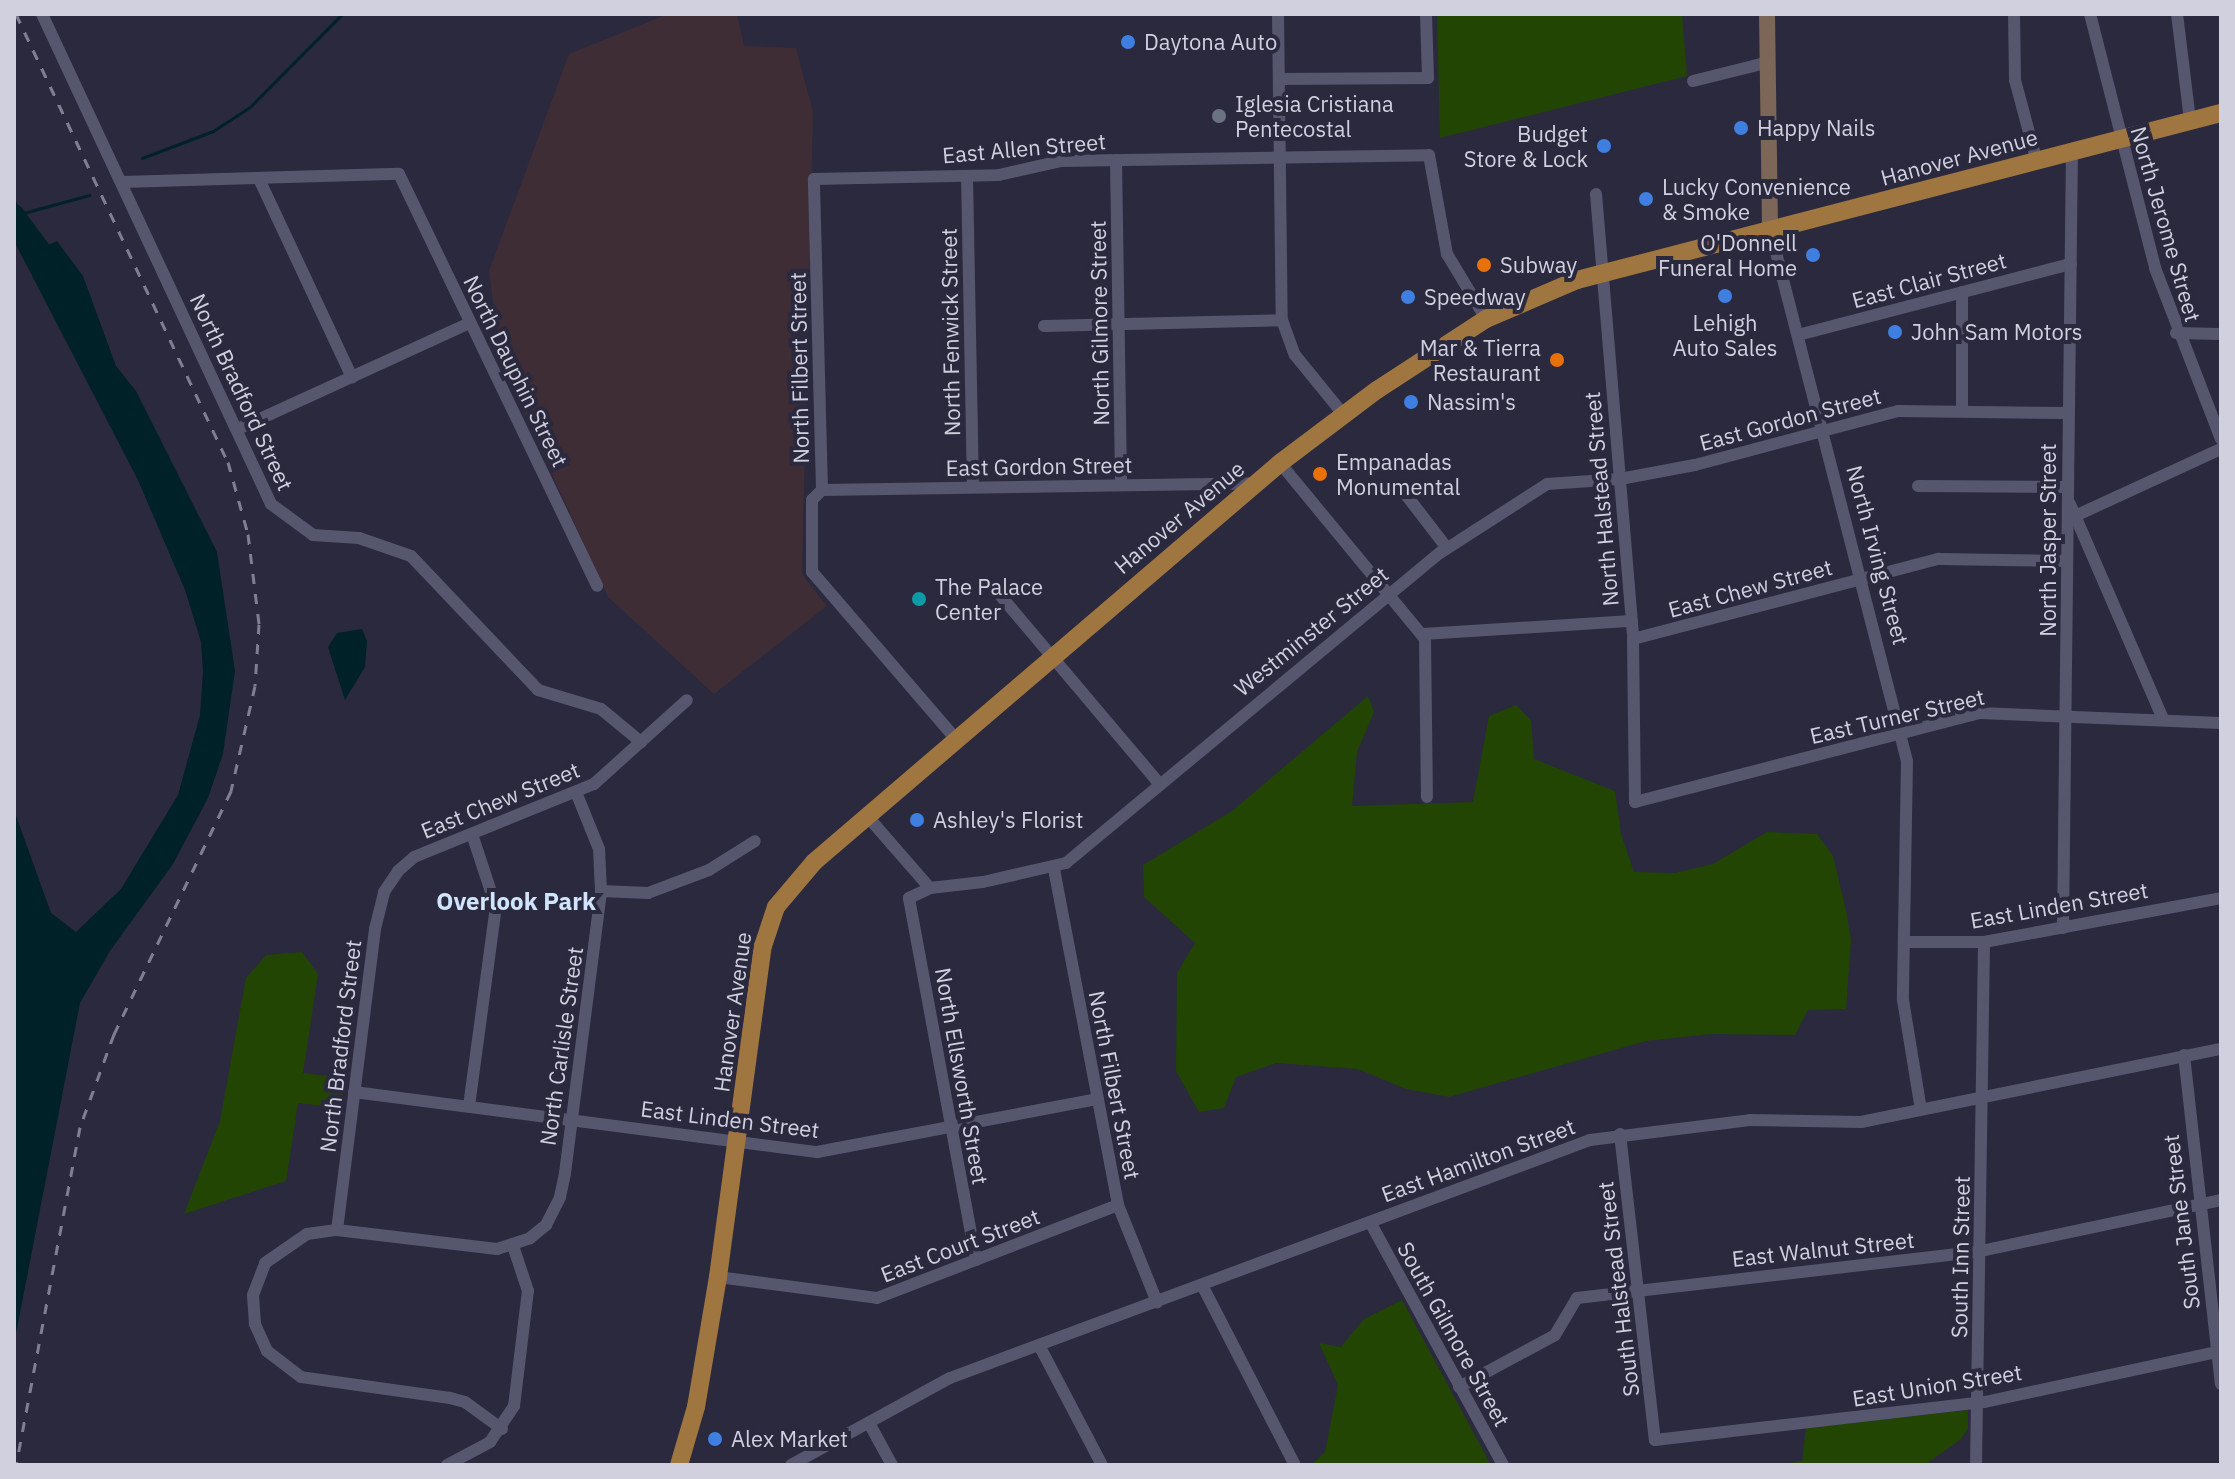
<!DOCTYPE html>
<style>
body{margin:0}
#map{position:relative;width:2235px;height:1479px;overflow:hidden;background:#2a293e;font-family:"IBM Plex Sans",sans-serif}
div>[style]{position:absolute}
[style*='--x']{left:calc(var(--x)*1px);top:calc(var(--y)*1px);width:calc(var(--w)*1px);rotate:calc(var(--a)*1deg)}
.industrial>*{inset:0;background:#3f2d36}
.green>*{inset:0;background:#224504}
.water>*{inset:0;background:#002127}
.stream>*{height:3px;margin:-1.5px;padding:0 1.5px;transform-origin:1.5px;border-radius:1.5px;background:#002127}
.river>*{height:20px;margin:-10px;padding:0 10px;transform-origin:10px;border-radius:10px;background:#002127}
.street>*{height:12px;margin:-6px;padding:0 6px;transform-origin:6px;border-radius:6px;background:#57566f}
.secondary>*{height:16px;margin:-8px;padding:0 8px;transform-origin:8px;border-radius:8px;background:#7b6657}
.primary>*{height:18px;margin:-9px;padding:0 9px;transform-origin:9px;border-radius:9px;background:#9f7540}
.rail>*{height:3px;margin-top:-1.5px;transform-origin:0;background:repeating-linear-gradient(90deg,#807f91 0 10px,transparent 0 20px)}
.dots>*{width:22px;height:22px;translate:-50% -50%;box-sizing:border-box;border:4px solid #2a293e;border-radius:50%}
span{translate:-50% -50%;white-space:nowrap;text-align:center;line-height:1.15;-webkit-text-stroke:8px #2a293e;paint-order:stroke}
.poi-label{font-size:22px;color:#d0d0df}
.left{translate:0 -50%;text-align:left}
.right{translate:-100% -50%;text-align:right}
.street-label{font-size:22px;color:#d0d0df}
.neighbourhood-label{font-size:24px;color:#d1e4fd;font-weight:700}
.frame{position:absolute;inset:0;border:16px solid #d0d0df;pointer-events:none}
</style>
<div id="map">
<div class="industrial">
<i style="clip-path:polygon(668px 14px,737px 14px,744px 46px,796px 48px,813px 112px,802px 574px,827px 606px,714px 694px,608px 597px,501px 362px,489px 271px,569px 54px)"></i>
</div>
<div class="green">
<i style="clip-path:polygon(1437px 14px,1682px 14px,1687px 76px,1440px 138px)"></i>
<i style="clip-path:polygon(1368px 696px,1374px 712px,1357px 752px,1352px 806px,1473px 802px,1489px 716px,1516px 705px,1531px 720px,1534px 759px,1615px 791px,1621px 834px,1634px 872px,1675px 873px,1713px 864px,1767px 832px,1817px 834px,1833px 856px,1847px 915px,1851px 941px,1846px 1009px,1808px 1010px,1795px 1035px,1710px 1034px,1646px 1041px,1449px 1097px,1406px 1089px,1358px 1069px,1276px 1063px,1236px 1077px,1224px 1108px,1199px 1112px,1176px 1071px,1177px 973px,1195px 943px,1144px 897px,1143px 865px,1232px 811px)"></i>
<i style="clip-path:polygon(302px 952px,318px 974px,303px 1073px,346px 1078px,341px 1108px,298px 1103px,286px 1181px,184px 1214px,220px 1121px,246px 978px,266px 955px)"></i>
<i style="clip-path:polygon(1402px 1300px,1491px 1465px,1311px 1465px,1325px 1452px,1338px 1385px,1319px 1343px,1341px 1347px,1364px 1319px)"></i>
<i style="clip-path:polygon(1968px 1410px,1968px 1429px,1961px 1439px,1925px 1465px,1779px 1465px,1802px 1461px,1806px 1428px)"></i>
</div>
<div class="water">
<i style="clip-path:polygon(14px 196px,35px 251px,57px 241px,83px 276px,116px 366px,136px 391px,217px 552px,235px 671px,223px 754px,208px 798px,173px 864px,110px 951px,80px 1003px,14px 1344px,14px 810px,51px 913px,76px 932px,121px 889px,178px 795px,200px 715px,203px 672px,201px 642px,185px 590px,138px 480px,14px 241px)"></i>
<i style="clip-path:polygon(362px 629px,367px 641px,365px 667px,345px 700px,328px 647px,337px 633px)"></i>
</div>
<div class="stream">
<i style="--x:142;--y:158;--w:76;--a:-20.8"></i>
<i style="--x:213;--y:131;--w:44;--a:-33"></i>
<i style="--x:250;--y:107;--w:131;--a:-45.3"></i>
<i style="--x:16;--y:215;--w:76;--a:-15.3"></i>
</div>
<div class="river">
<i style="--x:14;--y:214;--w:67;--a:53.5"></i>
</div>
<div class="street">
<i style="--x:42;--y:14;--w:541;--a:64.95"></i>
<i style="--x:271;--y:504;--w:52;--a:36.4"></i>
<i style="--x:313;--y:535;--w:46;--a:3.7"></i>
<i style="--x:359;--y:538;--w:55;--a:19.1"></i>
<i style="--x:411;--y:556;--w:185;--a:46.5"></i>
<i style="--x:538;--y:690;--w:66;--a:16.8"></i>
<i style="--x:601;--y:709;--w:52;--a:39.5"></i>
<i style="--x:1278;--y:14;--w:306;--a:89.3"></i>
<i style="--x:1282;--y:320;--w:37;--a:70"></i>
<i style="--x:1295;--y:355;--w:77;--a:50.8"></i>
<i style="--x:2014;--y:14;--w:66;--a:89.1"></i>
<i style="--x:2015;--y:80;--w:85;--a:75"></i>
<i style="--x:2090;--y:14;--w:262;--a:75.6"></i>
<i style="--x:2155;--y:268;--w:183;--a:68.9"></i>
<i style="--x:2177;--y:14;--w:107;--a:83"></i>
<i style="--x:1279;--y:79;--w:149;--a:-0.4"></i>
<i style="--x:1428;--y:78;--w:64;--a:-91.8"></i>
<i style="--x:1693;--y:81;--w:78;--a:-14"></i>
<i style="--x:1116;--y:160;--w:325;--a:89.1"></i>
<i style="--x:967;--y:176;--w:311;--a:88.9"></i>
<i style="--x:260;--y:181;--w:217;--a:64.9"></i>
<i style="--x:122;--y:182;--w:277;--a:-1.7"></i>
<i style="--x:399;--y:174;--w:457;--a:64.3"></i>
<i style="--x:1596;--y:194;--w:447;--a:85.2"></i>
<i style="--x:1633;--y:639;--w:163;--a:89.3"></i>
<i style="--x:1635;--y:802;--w:356;--a:-14.5"></i>
<i style="--x:1980;--y:713;--w:241;--a:2.4"></i>
<i style="--x:1770;--y:229;--w:549;--a:75.56"></i>
<i style="--x:1907;--y:761;--w:239;--a:91"></i>
<i style="--x:1903;--y:1000;--w:111;--a:80.7"></i>
<i style="--x:1044;--y:326;--w:238;--a:-1.4"></i>
<i style="--x:2176;--y:333;--w:45;--a:1.3"></i>
<i style="--x:1798;--y:335;--w:282;--a:-14.6"></i>
<i style="--x:1962;--y:411;--w:119;--a:-90"></i>
<i style="--x:238;--y:429;--w:255;--a:-24.6"></i>
<i style="--x:1280;--y:463;--w:228;--a:50.5"></i>
<i style="--x:1425;--y:639;--w:158;--a:89.3"></i>
<i style="--x:1918;--y:486;--w:150;--a:0.4"></i>
<i style="--x:1400;--y:487;--w:77;--a:52.4"></i>
<i style="--x:822;--y:490;--w:436;--a:-0.9"></i>
<i style="--x:2070;--y:504;--w:234;--a:66.6"></i>
<i style="--x:2075;--y:516;--w:161;--a:-24.7"></i>
<i style="--x:994;--y:588;--w:255;--a:49.8"></i>
<i style="--x:1423;--y:634;--w:209;--a:-3.6"></i>
<i style="--x:1633;--y:639;--w:316;--a:-14.7"></i>
<i style="--x:1939;--y:559;--w:128;--a:0.9"></i>
<i style="--x:955;--y:738;--w:219;--a:-130.7"></i>
<i style="--x:812;--y:572;--w:72;--a:-90"></i>
<i style="--x:812;--y:500;--w:14;--a:-45"></i>
<i style="--x:822;--y:490;--w:311;--a:-91.5"></i>
<i style="--x:814;--y:179;--w:185;--a:-1.2"></i>
<i style="--x:999;--y:175;--w:64;--a:-12.7"></i>
<i style="--x:1061;--y:161;--w:368;--a:-0.9"></i>
<i style="--x:1429;--y:155;--w:101;--a:79.7"></i>
<i style="--x:1447;--y:254;--w:76;--a:59"></i>
<i style="--x:868;--y:817;--w:94;--a:48.9"></i>
<i style="--x:1054;--y:869;--w:342;--a:79.2"></i>
<i style="--x:1118;--y:1205;--w:105;--a:68.1"></i>
<i style="--x:601;--y:891;--w:47;--a:2.4"></i>
<i style="--x:648;--y:893;--w:65;--a:-20.7"></i>
<i style="--x:709;--y:870;--w:54;--a:-32.2"></i>
<i style="--x:2063;--y:928;--w:776;--a:-89.34"></i>
<i style="--x:1904;--y:942;--w:80;--a:0"></i>
<i style="--x:1984;--y:942;--w:241;--a:-10.5"></i>
<i style="--x:2184;--y:1055;--w:331;--a:83.6"></i>
<i style="--x:354;--y:1092;--w:467;--a:7.4"></i>
<i style="--x:817;--y:1152;--w:286;--a:-10.7"></i>
<i style="--x:469;--y:1106;--w:201;--a:-82.3"></i>
<i style="--x:496;--y:907;--w:77;--a:-108.2"></i>
<i style="--x:1620;--y:1134;--w:308;--a:83.5"></i>
<i style="--x:1655;--y:1440;--w:332;--a:-6.6"></i>
<i style="--x:1985;--y:1402;--w:241;--a:-12.2"></i>
<i style="--x:1370;--y:1222;--w:277;--a:61.3"></i>
<i style="--x:337;--y:1230;--w:303;--a:-82.8"></i>
<i style="--x:375;--y:929;--w:38;--a:-76"></i>
<i style="--x:384;--y:892;--w:25;--a:-56"></i>
<i style="--x:398;--y:871;--w:21;--a:-41"></i>
<i style="--x:414;--y:857;--w:194;--a:-22.1"></i>
<i style="--x:594;--y:784;--w:125;--a:-42.1"></i>
<i style="--x:976;--y:1260;--w:368;--a:-100.5"></i>
<i style="--x:909;--y:898;--w:23;--a:-25"></i>
<i style="--x:930;--y:888;--w:53;--a:-6.5"></i>
<i style="--x:983;--y:882;--w:85;--a:-12.9"></i>
<i style="--x:1066;--y:863;--w:486;--a:-39.7"></i>
<i style="--x:1440;--y:553;--w:127;--a:-32.8"></i>
<i style="--x:1547;--y:484;--w:73;--a:-3.9"></i>
<i style="--x:1620;--y:479;--w:76;--a:-10.6"></i>
<i style="--x:1695;--y:465;--w:210;--a:-14.9"></i>
<i style="--x:1898;--y:411;--w:171;--a:0.7"></i>
<i style="--x:718;--y:1277;--w:160;--a:7.5"></i>
<i style="--x:877;--y:1298;--w:258;--a:-21.1"></i>
<i style="--x:1202;--y:1285;--w:203;--a:62.7"></i>
<i style="--x:1040;--y:1347;--w:133;--a:62.3"></i>
<i style="--x:1459;--y:1387;--w:109;--a:-28.4"></i>
<i style="--x:1555;--y:1335;--w:43;--a:-59.3"></i>
<i style="--x:1577;--y:1298;--w:407;--a:-6.6"></i>
<i style="--x:1981;--y:1251;--w:245;--a:-12"></i>
<i style="--x:869;--y:1423;--w:48;--a:61.3"></i>
<i style="--x:502;--y:1429;--w:46;--a:-143.9"></i>
<i style="--x:465;--y:1402;--w:16;--a:-165"></i>
<i style="--x:450;--y:1398;--w:150;--a:-172"></i>
<i style="--x:301;--y:1377;--w:43;--a:-142.6"></i>
<i style="--x:267;--y:1351;--w:30;--a:-114"></i>
<i style="--x:255;--y:1324;--w:29;--a:-94"></i>
<i style="--x:253;--y:1295;--w:34;--a:-69"></i>
<i style="--x:265;--y:1263;--w:51;--a:-34.6"></i>
<i style="--x:307;--y:1234;--w:30;--a:-8"></i>
<i style="--x:337;--y:1230;--w:161;--a:6.8"></i>
<i style="--x:497;--y:1249;--w:35;--a:-18"></i>
<i style="--x:530;--y:1238;--w:21;--a:-39"></i>
<i style="--x:546;--y:1225;--w:31;--a:-63"></i>
<i style="--x:560;--y:1197;--w:25;--a:-78"></i>
<i style="--x:565;--y:1173;--w:284;--a:-82.7"></i>
<i style="--x:601;--y:891;--w:42;--a:-92.7"></i>
<i style="--x:599;--y:849;--w:61;--a:-112"></i>
<i style="--x:447;--y:1465;--w:49;--a:-28.1"></i>
<i style="--x:490;--y:1442;--w:43;--a:-56.3"></i>
<i style="--x:514;--y:1406;--w:116;--a:-83.1"></i>
<i style="--x:528;--y:1291;--w:47;--a:-108.4"></i>
<i style="--x:791;--y:1465;--w:181;--a:-28.7"></i>
<i style="--x:950;--y:1378;--w:683;--a:-20.4"></i>
<i style="--x:1590;--y:1140;--w:161;--a:-7.1"></i>
<i style="--x:1750;--y:1120;--w:111;--a:1"></i>
<i style="--x:1861;--y:1122;--w:367;--a:-11.5"></i>
<i style="--x:1976;--y:1465;--w:523;--a:-89.12"></i>
</div>
<div class="secondary">
<i style="--x:1767;--y:14;--w:215;--a:89.2"></i>
</div>
<div class="primary">
<i style="--x:679;--y:1465;--w:60;--a:-73.7"></i>
<i style="--x:696;--y:1407;--w:132;--a:-80.4"></i>
<i style="--x:718;--y:1277;--w:334;--a:-82.3"></i>
<i style="--x:763;--y:946;--w:41;--a:-71.6"></i>
<i style="--x:776;--y:907;--w:59;--a:-49.8"></i>
<i style="--x:814;--y:862;--w:613;--a:-40.57"></i>
<i style="--x:1280;--y:463;--w:121;--a:-37"></i>
<i style="--x:1377;--y:390;--w:130;--a:-33.1"></i>
<i style="--x:1486;--y:319;--w:99;--a:-23.2"></i>
<i style="--x:1577;--y:280;--w:665;--a:-14.54"></i>
</div>
<div class="rail">
<i style="--x:16;--y:14;--w:496;--a:64.7"></i>
<i style="--x:228;--y:462;--w:75;--a:74.5"></i>
<i style="--x:248;--y:534;--w:91;--a:83"></i>
<i style="--x:259;--y:624;--w:62;--a:93.7"></i>
<i style="--x:255;--y:686;--w:108;--a:102.9"></i>
<i style="--x:231;--y:791;--w:270;--a:115.7"></i>
<i style="--x:114;--y:1034;--w:99;--a:110.1"></i>
<i style="--x:80;--y:1127;--w:344;--a:100.7"></i>
</div>
<div class="dots">
<i style="left:1128px;top:42px;background:#3f7fe0"></i>
<i style="left:1219px;top:116px;background:#6b7280"></i>
<i style="left:1741px;top:128px;background:#3f7fe0"></i>
<i style="left:1604px;top:146px;background:#3f7fe0"></i>
<i style="left:1646px;top:199px;background:#3f7fe0"></i>
<i style="left:1813px;top:255px;background:#3f7fe0"></i>
<i style="left:1484px;top:265px;background:#e8710a"></i>
<i style="left:1725px;top:296px;background:#3f7fe0"></i>
<i style="left:1408px;top:297px;background:#3f7fe0"></i>
<i style="left:1895px;top:332px;background:#3f7fe0"></i>
<i style="left:1557px;top:360px;background:#e8710a"></i>
<i style="left:1411px;top:402px;background:#3f7fe0"></i>
<i style="left:1320px;top:474px;background:#e8710a"></i>
<i style="left:919px;top:599px;background:#0f9aa8"></i>
<i style="left:917px;top:820px;background:#3f7fe0"></i>
<i style="left:715px;top:1439px;background:#3f7fe0"></i>
</div>
<div class="poi-label">
<span class="left" style="left:1144px;top:42px">Daytona Auto</span>
<span class="left" style="left:1235px;top:116px">Iglesia Cristiana<br>Pentecostal</span>
<span class="left" style="left:1757px;top:128px">Happy Nails</span>
<span class="right" style="left:1588px;top:146px">Budget<br>Store &amp; Lock</span>
<span class="left" style="left:1662px;top:199px">Lucky Convenience<br>&amp; Smoke</span>
<span class="right" style="left:1797px;top:255px">O'Donnell<br>Funeral Home</span>
<span class="left" style="left:1500px;top:265px">Subway</span>
<span class="left" style="left:1424px;top:297px">Speedway</span>
<span style="left:1725px;top:335px">Lehigh<br>Auto Sales</span>
<span class="left" style="left:1911px;top:332px">John Sam Motors</span>
<span class="right" style="left:1541px;top:360px">Mar &amp; Tierra<br>Restaurant</span>
<span class="left" style="left:1427px;top:402px">Nassim's</span>
<span class="left" style="left:1336px;top:474px">Empanadas<br>Monumental</span>
<span class="left" style="left:935px;top:599px">The Palace<br>Center</span>
<span class="left" style="left:933px;top:820px">Ashley's Florist</span>
<span class="left" style="left:731px;top:1439px">Alex Market</span>
</div>
<div class="street-label">
<span style="left:1024px;top:148px;rotate:-5deg">East Allen Street</span>
<span style="left:1959px;top:157px;rotate:-15deg">Hanover Avenue</span>
<span style="left:2166px;top:224px;rotate:74deg">North Jerome Street</span>
<span style="left:1929px;top:280px;rotate:-15deg">East Clair Street</span>
<span style="left:1099px;top:323px;rotate:-91deg">North Gilmore Street</span>
<span style="left:950px;top:332px;rotate:-91deg">North Fenwick Street</span>
<span style="left:799px;top:368px;rotate:-91deg">North Filbert Street</span>
<span style="left:516px;top:371px;rotate:64deg">North Dauphin Street</span>
<span style="left:242px;top:392px;rotate:65deg">North Bradford Street</span>
<span style="left:1790px;top:419px;rotate:-15deg">East Gordon Street</span>
<span style="left:1039px;top:466px;rotate:-1deg">East Gordon Street</span>
<span style="left:1601px;top:499px;rotate:-95deg">North Halstead Street</span>
<span style="left:1179px;top:517px;rotate:-40deg">Hanover Avenue</span>
<span style="left:2048px;top:540px;rotate:-90deg">North Jasper Street</span>
<span style="left:1878px;top:555px;rotate:75deg">North Irving Street</span>
<span style="left:1750px;top:588px;rotate:-15deg">East Chew Street</span>
<span style="left:1311px;top:631px;rotate:-39deg">Westminster Street</span>
<span style="left:1897px;top:716px;rotate:-13deg">East Turner Street</span>
<span style="left:500px;top:800px;rotate:-22deg">East Chew Street</span>
<span style="left:2059px;top:905px;rotate:-10deg">East Linden Street</span>
<span style="left:732px;top:1012px;rotate:-82deg">Hanover Avenue</span>
<span style="left:340px;top:1046px;rotate:-83deg">North Bradford Street</span>
<span style="left:561px;top:1046px;rotate:-82deg">North Carlisle Street</span>
<span style="left:962px;top:1076px;rotate:80deg">North Ellsworth Street</span>
<span style="left:1115px;top:1085px;rotate:79deg">North Filbert Street</span>
<span style="left:730px;top:1119px;rotate:7deg">East Linden Street</span>
<span style="left:1478px;top:1160px;rotate:-20deg">East Hamilton Street</span>
<span style="left:2181px;top:1222px;rotate:-97deg">South Jane Street</span>
<span style="left:960px;top:1245px;rotate:-21deg">East Court Street</span>
<span style="left:1823px;top:1249px;rotate:-6deg">East Walnut Street</span>
<span style="left:1960px;top:1257px;rotate:-89deg">South Inn Street</span>
<span style="left:1618px;top:1289px;rotate:-97deg">South Halstead Street</span>
<span style="left:1454px;top:1334px;rotate:61deg">South Gilmore Street</span>
<span style="left:1937px;top:1385px;rotate:-9deg">East Union Street</span>
</div>
<div class="neighbourhood-label">
<span style="left:516px;top:902px">Overlook Park</span>
</div>
<div class="frame"></div>
</div>
